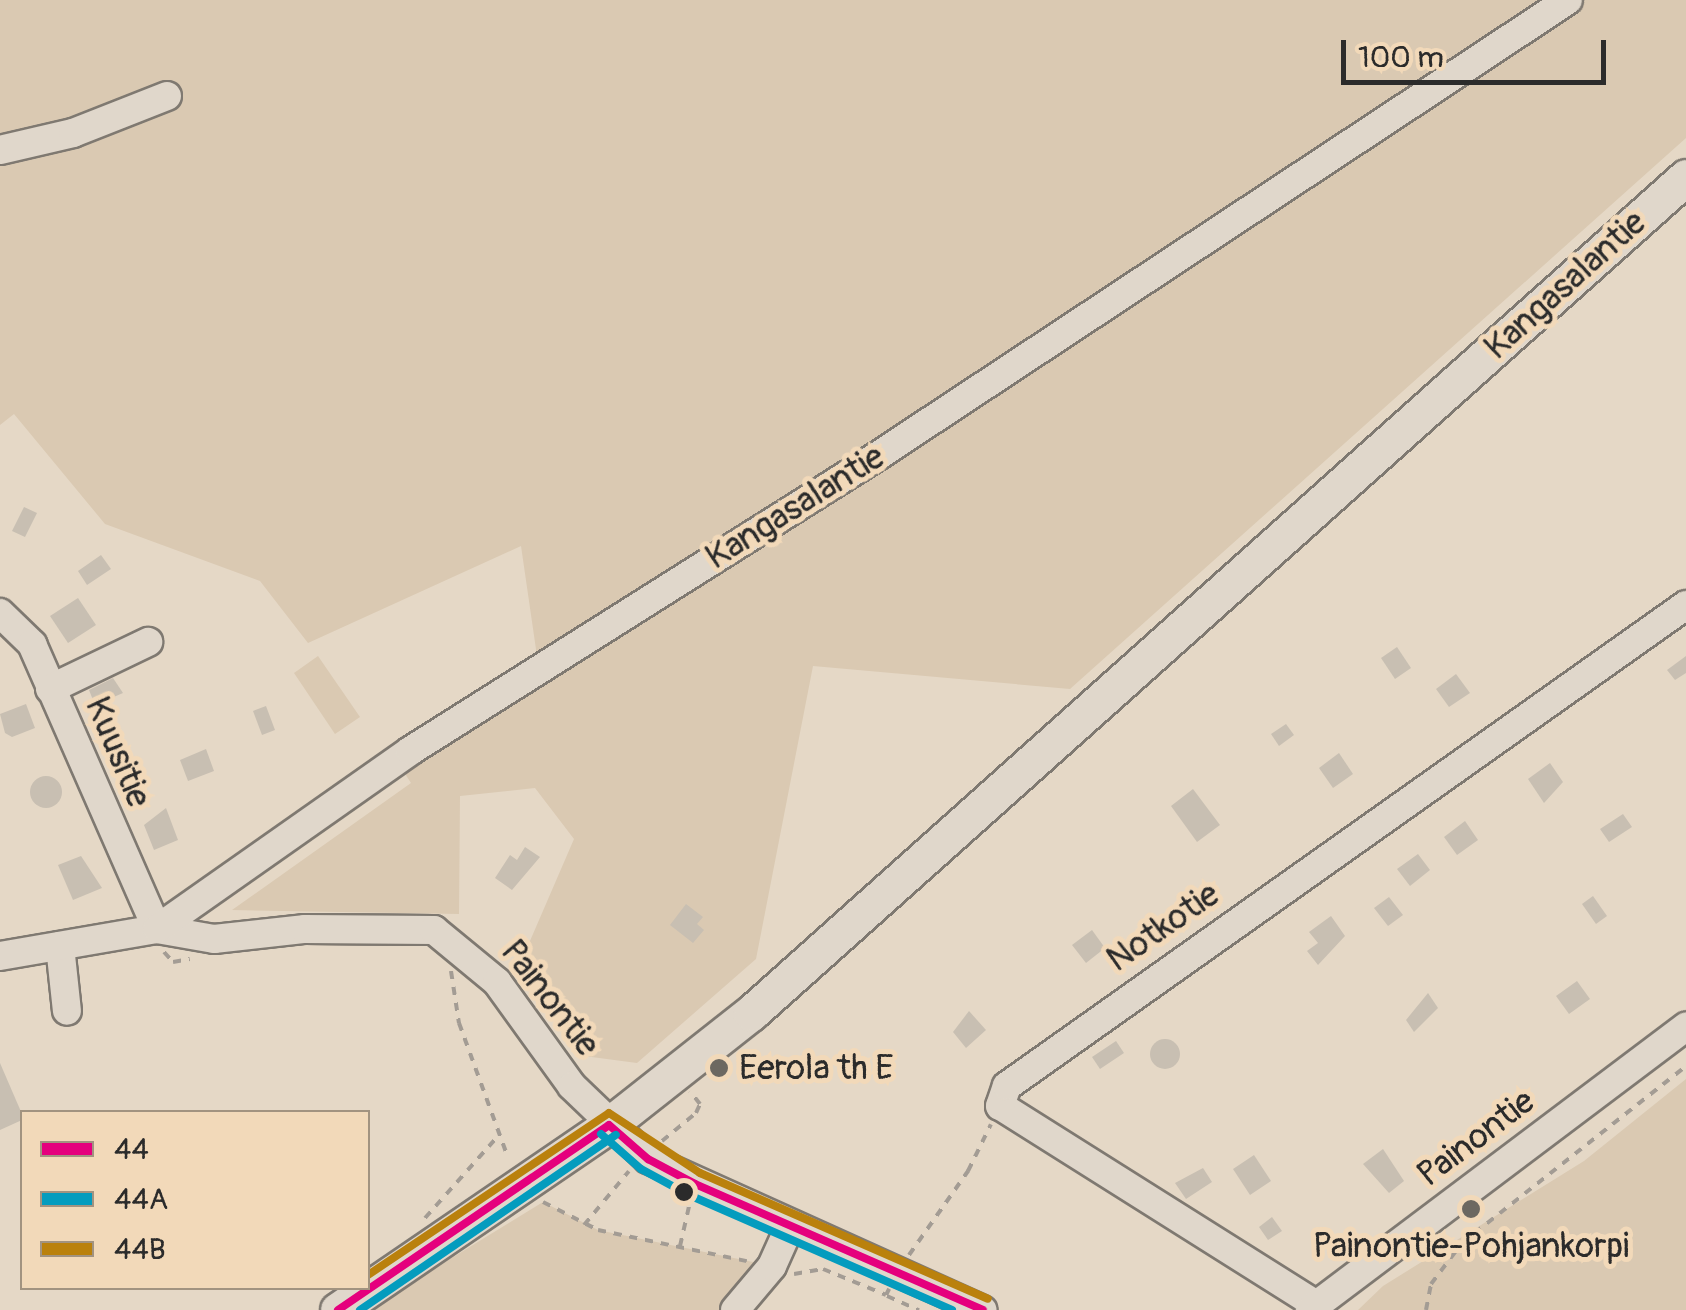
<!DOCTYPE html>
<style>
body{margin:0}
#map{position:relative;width:1686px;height:1310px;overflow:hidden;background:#e5d8c6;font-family:Pangolin,sans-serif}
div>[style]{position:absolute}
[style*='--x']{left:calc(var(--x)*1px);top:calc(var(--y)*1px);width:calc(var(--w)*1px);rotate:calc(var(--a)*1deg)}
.green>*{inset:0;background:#dac9b2}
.building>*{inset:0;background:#c8bfb2}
.round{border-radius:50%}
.path>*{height:4px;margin-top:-2px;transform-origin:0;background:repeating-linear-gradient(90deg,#a39c94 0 8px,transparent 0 16px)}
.roads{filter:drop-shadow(2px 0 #7f7971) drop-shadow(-2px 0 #7f7971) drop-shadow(0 2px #7f7971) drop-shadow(0 -2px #7f7971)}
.minor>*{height:28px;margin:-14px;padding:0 14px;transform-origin:14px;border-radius:14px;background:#e0d7cb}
.major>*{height:35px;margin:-17.5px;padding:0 17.5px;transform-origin:17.5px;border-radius:17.5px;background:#e0d7cb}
.bus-1>*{height:8px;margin:-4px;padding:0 4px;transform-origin:4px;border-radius:4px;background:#e5007d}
.bus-2>*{height:8px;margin:-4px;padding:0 4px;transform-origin:4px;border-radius:4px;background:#049cbe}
.bus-3>*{height:8px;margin:-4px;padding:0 4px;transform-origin:4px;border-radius:4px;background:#ba810d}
.dots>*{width:28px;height:28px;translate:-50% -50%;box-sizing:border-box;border:5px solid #f2d9b9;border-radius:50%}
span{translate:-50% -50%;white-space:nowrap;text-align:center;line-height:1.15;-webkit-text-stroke:10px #f2d9b9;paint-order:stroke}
.street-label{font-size:35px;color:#2b2b2b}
.poi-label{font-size:35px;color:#2b2b2b}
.left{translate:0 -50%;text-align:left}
.legend{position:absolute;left:20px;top:1110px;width:350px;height:180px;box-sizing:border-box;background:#f2d9b9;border:2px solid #a29380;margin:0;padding:12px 18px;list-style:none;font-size:30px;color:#2b2b2b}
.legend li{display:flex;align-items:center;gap:20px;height:50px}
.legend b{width:50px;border:2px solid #a29380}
.scale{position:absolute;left:1341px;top:40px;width:265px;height:45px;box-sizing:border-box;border:5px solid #2b2b2b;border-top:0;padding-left:12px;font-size:30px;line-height:35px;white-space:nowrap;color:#2b2b2b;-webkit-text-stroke:8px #f2d9b9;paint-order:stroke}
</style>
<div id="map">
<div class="green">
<i style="clip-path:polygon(0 0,1686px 0,1686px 138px,1070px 689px,813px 666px,756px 959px,637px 1063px,584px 1056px,517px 971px,574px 839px,535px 788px,460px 796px,459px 914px,232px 910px,411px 783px,400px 766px,539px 670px,521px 546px,308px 643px,260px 581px,105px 524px,14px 414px,0 425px)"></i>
<i style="clip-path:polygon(318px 656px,360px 717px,335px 734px,294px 673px)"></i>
<i style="clip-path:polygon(1686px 1079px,1686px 1310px,1358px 1310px,1383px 1286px,1584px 1161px)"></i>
<i style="clip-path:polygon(543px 1202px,598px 1230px,772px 1266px,735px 1310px,367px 1310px)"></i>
</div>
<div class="building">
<i style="clip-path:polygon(24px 507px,37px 513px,25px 537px,12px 531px)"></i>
<i style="clip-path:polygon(101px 555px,111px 569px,87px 585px,78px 571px)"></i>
<i style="clip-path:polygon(78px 598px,96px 625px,68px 643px,50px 616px)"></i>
<i style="clip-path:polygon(1397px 647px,1411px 668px,1395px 679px,1381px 658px)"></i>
<i style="clip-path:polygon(1686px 656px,1686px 673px,1675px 680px,1667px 670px)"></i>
<i style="clip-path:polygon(1456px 674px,1470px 693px,1449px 707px,1436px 689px)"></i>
<i style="clip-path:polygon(113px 678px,123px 693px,95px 705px,89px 690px)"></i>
<i style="clip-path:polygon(26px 704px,35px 728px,12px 737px,5px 733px,0 714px)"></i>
<i style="clip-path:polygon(266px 706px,275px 730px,262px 735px,253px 711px)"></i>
<i style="clip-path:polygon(1286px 724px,1294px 735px,1279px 746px,1271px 734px)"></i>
<i style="clip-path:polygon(206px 749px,214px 771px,188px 781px,180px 760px)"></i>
<i style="clip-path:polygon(1339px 753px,1353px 774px,1333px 788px,1319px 768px)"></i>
<i style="clip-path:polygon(1550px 763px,1563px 782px,1544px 803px,1528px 779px)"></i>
<i class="round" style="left:30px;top:776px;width:32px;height:32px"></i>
<i style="clip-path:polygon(1193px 789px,1220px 825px,1197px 842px,1171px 806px)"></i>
<i style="clip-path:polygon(166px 808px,178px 840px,154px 850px,144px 825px)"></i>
<i style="clip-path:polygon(1623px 814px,1632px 827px,1609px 842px,1600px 829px)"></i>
<i style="clip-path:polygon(1465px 821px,1478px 840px,1457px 855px,1444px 837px)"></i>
<i style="clip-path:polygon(525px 847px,540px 857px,512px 890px,495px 878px,510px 855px,517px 860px)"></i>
<i style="clip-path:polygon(1418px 854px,1430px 870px,1410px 886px,1397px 869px)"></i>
<i style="clip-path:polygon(81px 856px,102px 888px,73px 900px,58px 865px)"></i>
<i style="clip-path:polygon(1593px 896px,1607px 916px,1596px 924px,1582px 904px)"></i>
<i style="clip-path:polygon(1389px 897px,1403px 915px,1388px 926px,1374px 908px)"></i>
<i style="clip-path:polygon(686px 904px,703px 917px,697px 924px,704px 930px,693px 943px,670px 925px)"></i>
<i style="clip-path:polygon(1331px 916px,1345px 936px,1318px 965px,1307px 951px,1318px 943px,1309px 932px)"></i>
<i style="clip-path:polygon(1092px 930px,1105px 948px,1086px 963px,1072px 945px)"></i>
<i style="clip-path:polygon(1577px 981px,1590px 999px,1569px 1014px,1556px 996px)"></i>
<i style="clip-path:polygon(1428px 993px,1438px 1008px,1414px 1032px,1406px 1020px)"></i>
<i style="clip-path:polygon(969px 1011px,986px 1030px,966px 1048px,953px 1032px)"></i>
<i class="round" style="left:1150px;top:1039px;width:30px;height:30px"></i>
<i style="clip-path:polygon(1116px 1041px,1124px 1053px,1100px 1069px,1092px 1057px)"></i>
<i style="clip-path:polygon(0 1063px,22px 1114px,22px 1120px,0 1130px)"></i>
<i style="clip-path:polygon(1383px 1149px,1404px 1181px,1389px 1193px,1363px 1164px)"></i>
<i style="clip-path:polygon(1254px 1155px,1271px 1181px,1250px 1195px,1233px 1169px)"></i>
<i style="clip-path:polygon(1203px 1168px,1212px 1182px,1186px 1199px,1175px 1183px)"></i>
<i style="clip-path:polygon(1272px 1217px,1282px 1231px,1268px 1240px,1259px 1227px)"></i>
</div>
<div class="path">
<i style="--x:164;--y:952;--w:13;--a:48"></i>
<i style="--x:173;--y:962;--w:17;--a:-10"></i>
<i style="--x:451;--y:971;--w:53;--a:81.3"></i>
<i style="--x:459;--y:1023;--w:140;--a:70"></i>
<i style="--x:662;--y:1141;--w:44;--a:-39.5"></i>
<i style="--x:696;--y:1113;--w:10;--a:-66"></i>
<i style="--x:700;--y:1104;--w:16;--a:-128"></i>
<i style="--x:543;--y:1202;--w:62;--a:27"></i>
<i style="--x:598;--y:1230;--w:152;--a:11.8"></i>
<i style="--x:425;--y:1218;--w:111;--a:-48.3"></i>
<i style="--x:584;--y:1225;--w:70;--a:-50.2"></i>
<i style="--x:680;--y:1246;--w:45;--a:-77.2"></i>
<i style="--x:909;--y:1255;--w:103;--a:-54.9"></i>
<i style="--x:968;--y:1171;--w:52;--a:-63.9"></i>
<i style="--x:794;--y:1274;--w:29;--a:-10"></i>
<i style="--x:823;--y:1269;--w:68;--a:22.4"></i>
<i style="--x:886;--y:1295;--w:7;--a:-63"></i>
<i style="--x:887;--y:1296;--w:35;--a:24"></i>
<i style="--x:1426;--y:1310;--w:26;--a:-79"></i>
<i style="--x:1431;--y:1284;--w:51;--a:-52.9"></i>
<i style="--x:1462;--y:1243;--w:285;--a:-38.3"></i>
</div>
<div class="roads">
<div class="minor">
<i style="--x:0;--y:150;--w:75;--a:-13.1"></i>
<i style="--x:73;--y:133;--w:101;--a:-21.5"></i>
<i style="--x:0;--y:613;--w:45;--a:44.1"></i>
<i style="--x:32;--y:644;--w:311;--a:66.3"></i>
<i style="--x:157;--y:929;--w:58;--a:10"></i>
<i style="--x:214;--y:939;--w:92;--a:-6.3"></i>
<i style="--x:305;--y:929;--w:129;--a:0.4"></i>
<i style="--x:434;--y:930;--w:82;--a:39.5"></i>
<i style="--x:497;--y:982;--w:128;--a:54.2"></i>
<i style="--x:572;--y:1086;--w:105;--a:43.8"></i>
<i style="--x:648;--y:1159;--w:367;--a:24.3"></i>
<i style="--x:50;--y:689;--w:109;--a:-25.6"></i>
<i style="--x:60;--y:946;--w:65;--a:83.9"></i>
<i style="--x:0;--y:956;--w:159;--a:-9.8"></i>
<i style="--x:157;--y:929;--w:309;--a:-35.1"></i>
<i style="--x:410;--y:751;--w:551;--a:-32.25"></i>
<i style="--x:876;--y:457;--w:829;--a:-33.44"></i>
<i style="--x:1315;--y:1304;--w:372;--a:-147.8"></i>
<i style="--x:1000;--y:1106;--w:21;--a:-71"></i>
<i style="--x:1007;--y:1086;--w:832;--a:-35.31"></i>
<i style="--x:735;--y:1310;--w:57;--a:-49.9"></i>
<i style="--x:772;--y:1266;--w:44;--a:-65.8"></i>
<i style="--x:1310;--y:1310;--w:471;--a:-37"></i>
</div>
<div class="major">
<i style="--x:338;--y:1310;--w:328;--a:-34.3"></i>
<i style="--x:609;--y:1125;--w:181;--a:-38.3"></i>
<i style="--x:751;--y:1013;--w:1254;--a:-41.8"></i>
</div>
</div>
<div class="bus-1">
<i style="--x:609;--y:1125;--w:52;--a:41.1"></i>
<i style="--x:648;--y:1159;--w:53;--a:28"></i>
<i style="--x:695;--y:1184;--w:314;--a:23.6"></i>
<i style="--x:338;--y:1310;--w:328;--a:-34.3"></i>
</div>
<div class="bus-2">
<i style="--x:601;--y:1134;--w:53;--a:41.2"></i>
<i style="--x:641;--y:1169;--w:55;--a:28.4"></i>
<i style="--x:689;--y:1195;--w:287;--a:23.6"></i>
<i style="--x:360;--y:1310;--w:310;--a:-34.4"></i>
</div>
<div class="bus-3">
<i style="--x:368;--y:1275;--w:290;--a:-33.9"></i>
<i style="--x:609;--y:1113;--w:109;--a:33.4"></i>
<i style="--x:700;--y:1173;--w:314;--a:23.6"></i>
</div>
<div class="dots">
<i style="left:719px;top:1068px;background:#6c6861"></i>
<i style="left:684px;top:1192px;background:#2b2b2b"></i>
<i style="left:1471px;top:1209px;background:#6c6861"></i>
</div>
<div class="street-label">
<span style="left:1565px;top:285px;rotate:-42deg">Kangasalantie</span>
<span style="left:795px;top:507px;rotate:-32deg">Kangasalantie</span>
<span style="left:118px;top:752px;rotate:67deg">Kuusitie</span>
<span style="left:1163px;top:927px;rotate:-35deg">Notkotie</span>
<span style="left:550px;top:998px;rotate:52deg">Painontie</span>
<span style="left:1476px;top:1138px;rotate:-37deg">Painontie</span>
</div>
<div class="poi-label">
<span class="left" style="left:739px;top:1068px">Eerola th E</span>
<span style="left:1471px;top:1246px">Painontie-Pohjankorpi</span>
</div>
<ul class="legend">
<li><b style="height:12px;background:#e5007d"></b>44</li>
<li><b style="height:12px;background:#049cbe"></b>44A</li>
<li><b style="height:12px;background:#ba810d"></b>44B</li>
</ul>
<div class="scale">100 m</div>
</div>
